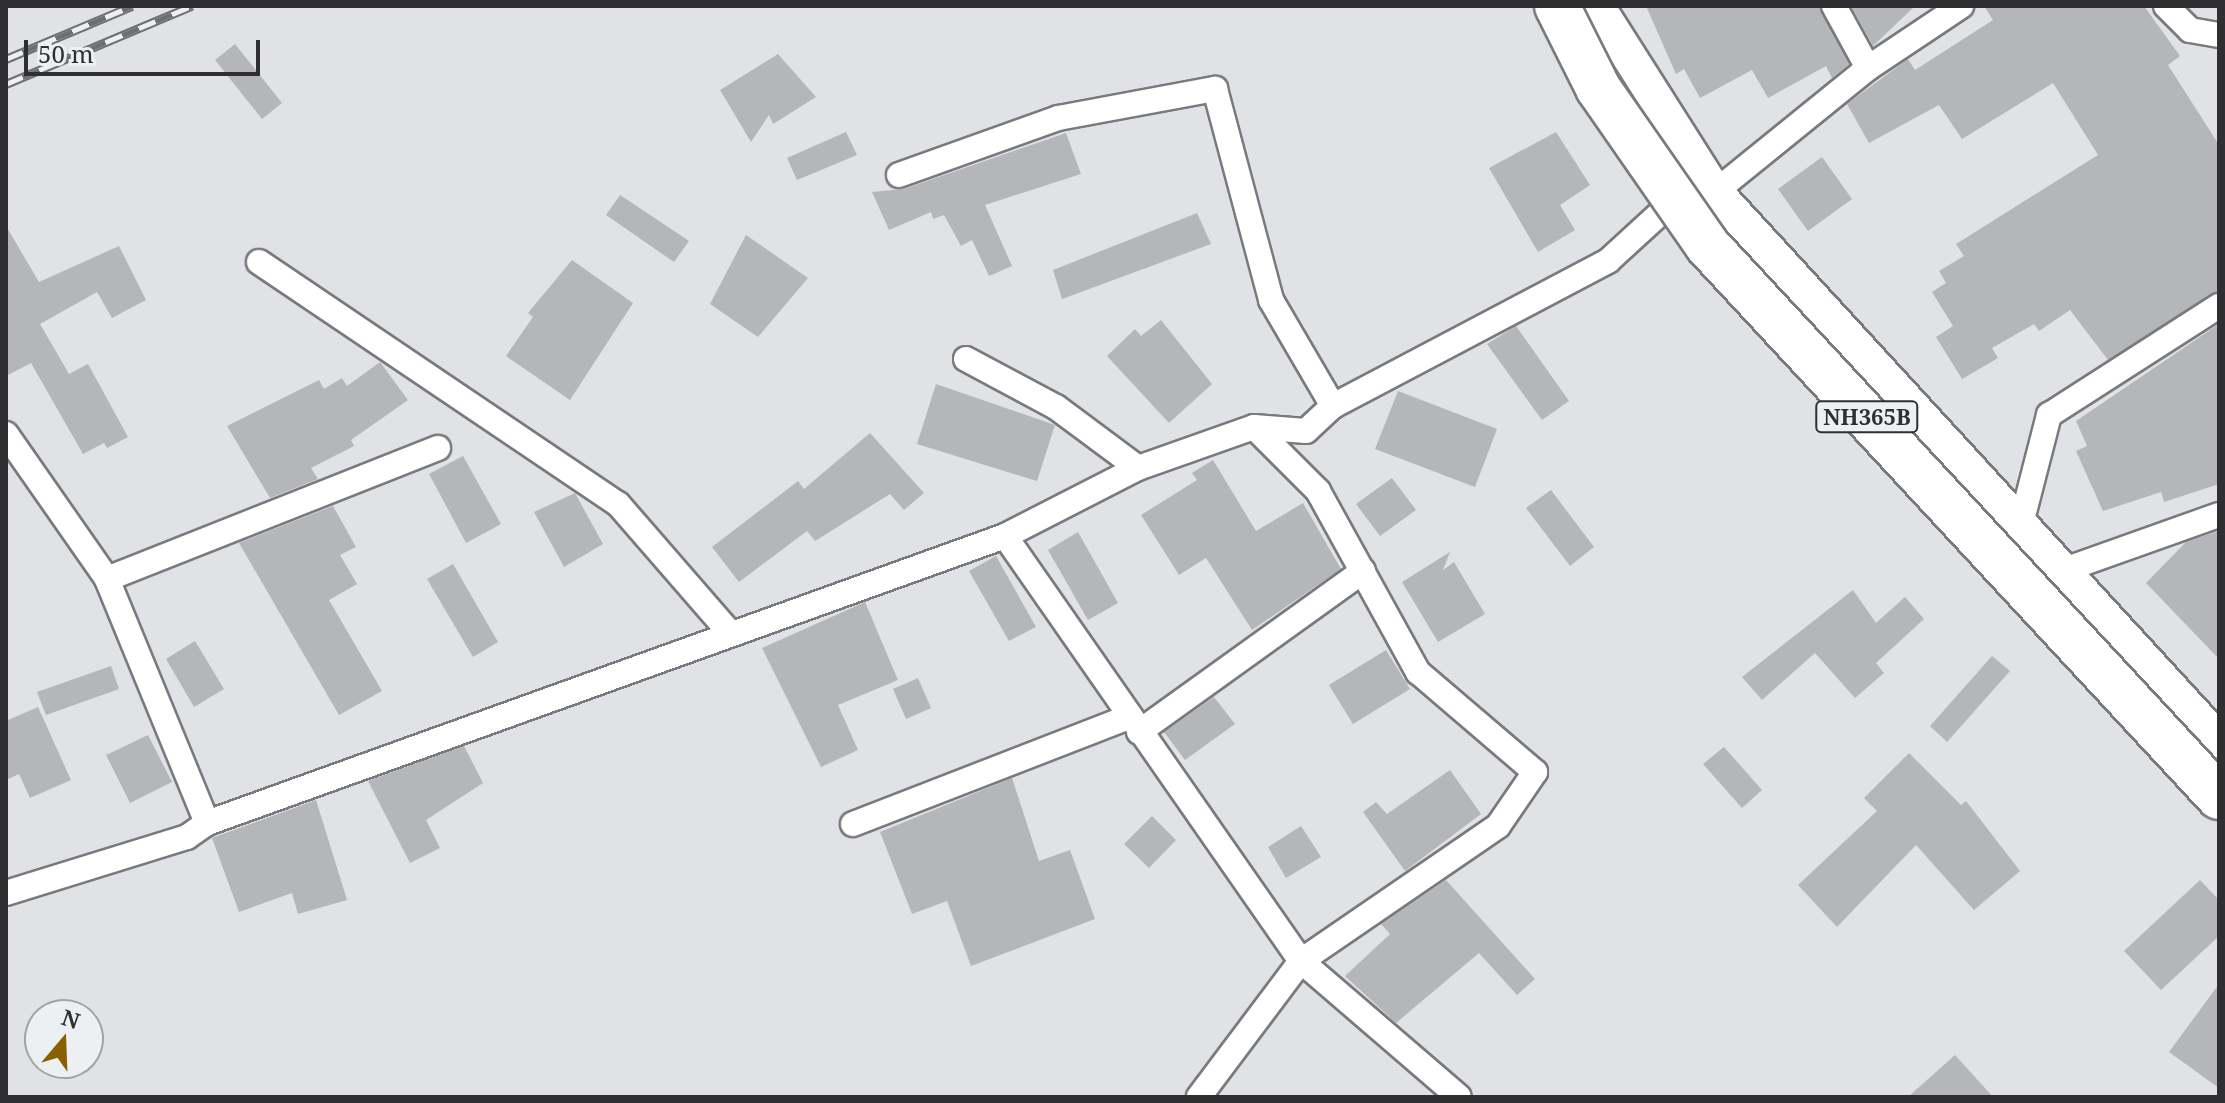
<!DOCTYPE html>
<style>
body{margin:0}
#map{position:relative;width:2225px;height:1103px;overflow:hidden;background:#e0e2e6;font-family:"Noto Serif",serif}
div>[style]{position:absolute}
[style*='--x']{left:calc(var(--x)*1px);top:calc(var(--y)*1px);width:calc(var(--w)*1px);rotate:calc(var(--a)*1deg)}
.building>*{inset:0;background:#b4b6ba}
.roads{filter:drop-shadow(2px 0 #797a7e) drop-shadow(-2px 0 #797a7e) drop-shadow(0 2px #797a7e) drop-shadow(0 -2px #797a7e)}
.street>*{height:24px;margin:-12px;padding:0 12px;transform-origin:12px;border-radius:12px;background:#fff}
.secondary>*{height:34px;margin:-17px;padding:0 17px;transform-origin:17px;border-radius:17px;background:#fff}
.rail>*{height:9px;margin-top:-4.5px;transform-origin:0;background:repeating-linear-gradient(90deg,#edf0f3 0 18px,#6e6f71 0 36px);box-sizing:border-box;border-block:2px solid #6e6f71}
.bridges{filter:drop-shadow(2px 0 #797a7e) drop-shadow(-2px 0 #797a7e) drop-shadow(0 2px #797a7e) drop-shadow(0 -2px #797a7e)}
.highway-bridge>*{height:44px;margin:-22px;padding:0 22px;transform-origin:22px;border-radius:22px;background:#fff}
span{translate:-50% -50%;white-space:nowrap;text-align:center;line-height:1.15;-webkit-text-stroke:6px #edf0f3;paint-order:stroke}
.shield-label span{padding:2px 6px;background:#edf0f3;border:2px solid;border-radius:6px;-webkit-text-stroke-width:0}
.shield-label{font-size:22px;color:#2f2f31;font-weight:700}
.frame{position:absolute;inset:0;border:8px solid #2f2f31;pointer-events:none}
.north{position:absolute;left:24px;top:999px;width:80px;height:80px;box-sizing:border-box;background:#edf0f3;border:2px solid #a1a3a5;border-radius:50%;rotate:19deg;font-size:22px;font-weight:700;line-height:32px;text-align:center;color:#2f2f31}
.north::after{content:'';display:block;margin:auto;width:28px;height:36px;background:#895f00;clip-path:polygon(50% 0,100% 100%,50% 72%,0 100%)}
.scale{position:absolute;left:24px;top:40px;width:236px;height:36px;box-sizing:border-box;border:4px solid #2f2f31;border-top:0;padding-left:10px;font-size:24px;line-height:28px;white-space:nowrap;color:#2f2f31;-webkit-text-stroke:6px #edf0f3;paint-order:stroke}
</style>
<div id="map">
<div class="building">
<i style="clip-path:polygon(1646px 6px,1819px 6px,1849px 64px,1832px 78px,1826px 66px,1768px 98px,1752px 70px,1700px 98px,1684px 69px,1676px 74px)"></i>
<i style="clip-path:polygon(1851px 6px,1915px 6px,1873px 46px)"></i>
<i style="clip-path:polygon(1984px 6px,2144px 6px,2180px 56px,2168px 65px,2219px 145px,2219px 291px,2108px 360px,2070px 310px,2039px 331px,2034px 324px,1992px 348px,1998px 358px,1962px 379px,1936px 337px,1953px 326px,1932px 292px,1946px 283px,1939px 271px,1964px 256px,1956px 244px,2098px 155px,2053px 83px,1962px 139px,1939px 105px,1869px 143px,1847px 104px,1908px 59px,1915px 70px,1993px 20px)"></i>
<i style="clip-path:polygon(235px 44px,282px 103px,262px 119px,215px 60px)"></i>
<i style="clip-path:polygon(778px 54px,816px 97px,773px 124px,769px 115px,751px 142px,720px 90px)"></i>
<i style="clip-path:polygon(846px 132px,857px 155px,797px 180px,787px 158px)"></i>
<i style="clip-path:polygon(1556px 132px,1590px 185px,1560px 205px,1575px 230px,1538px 252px,1489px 168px)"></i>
<i style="clip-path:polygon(1066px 133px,1081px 174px,985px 205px,1012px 266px,989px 276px,972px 240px,961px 246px,944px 215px,933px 219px,931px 212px,889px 230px,872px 192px,904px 189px)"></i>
<i style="clip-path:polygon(1822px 157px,1852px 199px,1808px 231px,1778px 189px)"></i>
<i style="clip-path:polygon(620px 195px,689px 241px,674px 262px,606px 215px)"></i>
<i style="clip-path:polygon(1197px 213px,1211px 244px,1062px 299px,1053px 270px)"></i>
<i style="clip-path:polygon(6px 226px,39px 282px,119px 246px,146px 300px,112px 318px,97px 292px,40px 324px,69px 374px,88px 364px,128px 437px,107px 448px,104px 443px,83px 454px,31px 363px,6px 376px)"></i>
<i style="clip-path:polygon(746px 235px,808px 278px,758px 337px,710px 304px)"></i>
<i style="clip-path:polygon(572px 260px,633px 303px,570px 400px,506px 356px,533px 317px,528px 313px)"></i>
<i style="clip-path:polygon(1161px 320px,1212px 384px,1169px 423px,1107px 356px,1135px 329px,1141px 336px)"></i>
<i style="clip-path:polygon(2219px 324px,2219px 484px,2164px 502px,2161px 492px,2103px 511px,2076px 451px,2087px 446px,2076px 421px)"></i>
<i style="clip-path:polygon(1516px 326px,1569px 401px,1542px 420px,1487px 344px)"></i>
<i style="clip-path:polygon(380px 362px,408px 400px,351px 440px,354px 446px,311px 468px,318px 479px,270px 498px,227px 426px,319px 380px,324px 389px,342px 378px,347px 386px)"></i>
<i style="clip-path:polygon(936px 384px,1055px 425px,1037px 481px,917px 444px)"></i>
<i style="clip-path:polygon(1398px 391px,1497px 429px,1475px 487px,1375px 449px)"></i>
<i style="clip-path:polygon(870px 433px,924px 493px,904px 510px,890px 494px,815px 541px,807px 531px,739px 582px,712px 547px,798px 481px,804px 489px)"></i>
<i style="clip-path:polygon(463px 456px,501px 524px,466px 543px,429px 474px)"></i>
<i style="clip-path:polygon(1213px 460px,1256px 531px,1303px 503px,1341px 569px,1252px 630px,1206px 558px,1179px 575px,1141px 515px,1197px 480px,1192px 473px)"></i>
<i style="clip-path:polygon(1392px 478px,1416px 510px,1380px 536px,1356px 504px)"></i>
<i style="clip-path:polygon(1551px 490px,1594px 547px,1570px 566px,1526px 508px)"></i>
<i style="clip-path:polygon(575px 493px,603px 544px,564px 567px,534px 512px)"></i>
<i style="clip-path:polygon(333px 506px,356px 547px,340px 555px,357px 584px,329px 600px,382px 691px,339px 715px,239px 543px)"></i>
<i style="clip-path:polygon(2219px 531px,2219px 659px,2146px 583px,2186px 542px)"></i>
<i style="clip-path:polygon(1078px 532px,1118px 603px,1088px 620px,1048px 550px)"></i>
<i style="clip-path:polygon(1450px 552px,1443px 570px,1454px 562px,1485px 614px,1438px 642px,1402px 582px)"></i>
<i style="clip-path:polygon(996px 556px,1036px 627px,1009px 641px,969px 571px)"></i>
<i style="clip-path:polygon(453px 564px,498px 642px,473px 657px,427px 579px)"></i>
<i style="clip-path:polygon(1853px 590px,1876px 623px,1905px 597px,1924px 619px,1876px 663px,1884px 673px,1855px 698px,1815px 653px,1762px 700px,1742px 677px)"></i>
<i style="clip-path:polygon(865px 602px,898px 680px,838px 705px,858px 750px,821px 767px,762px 648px)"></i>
<i style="clip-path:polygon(195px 641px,224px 689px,194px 707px,166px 659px)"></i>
<i style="clip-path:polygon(1386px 650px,1410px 689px,1353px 724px,1329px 685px)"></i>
<i style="clip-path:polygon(1992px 656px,2010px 671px,1947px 742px,1930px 726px)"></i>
<i style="clip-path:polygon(111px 666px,119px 689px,46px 715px,37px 692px)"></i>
<i style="clip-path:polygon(918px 678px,931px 708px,906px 719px,893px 689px)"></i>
<i style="clip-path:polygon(1214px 697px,1235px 724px,1185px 760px,1164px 732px)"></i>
<i style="clip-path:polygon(38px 707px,71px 780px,30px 798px,19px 774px,6px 780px,6px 721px)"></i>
<i style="clip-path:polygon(148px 735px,172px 782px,130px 803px,106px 755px)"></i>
<i style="clip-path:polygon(464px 746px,483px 783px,426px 820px,440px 848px,410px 863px,368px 781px)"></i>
<i style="clip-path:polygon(1724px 747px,1762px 790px,1742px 808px,1703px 764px)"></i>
<i style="clip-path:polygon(1909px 753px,1961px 805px,1966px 801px,2020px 871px,1974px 910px,1916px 845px,1837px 927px,1798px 885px,1877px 811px,1864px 798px)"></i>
<i style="clip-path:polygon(1450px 770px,1481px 814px,1405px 871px,1363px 812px,1376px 802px,1387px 814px)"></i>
<i style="clip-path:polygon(1012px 778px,1039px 861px,1070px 850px,1095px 919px,971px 966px,947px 901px,912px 914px,880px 832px)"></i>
<i style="clip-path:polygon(316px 800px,347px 900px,298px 914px,292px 893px,239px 912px,212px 838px)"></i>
<i style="clip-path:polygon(1152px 816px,1176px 840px,1149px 868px,1124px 844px)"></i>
<i style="clip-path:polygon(1301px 826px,1321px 857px,1286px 878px,1268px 847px)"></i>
<i style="clip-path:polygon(1446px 880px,1535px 979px,1517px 995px,1479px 953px,1396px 1023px,1345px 976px,1390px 934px,1381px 924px)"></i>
<i style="clip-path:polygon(2200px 880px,2219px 900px,2219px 936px,2161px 990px,2124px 951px)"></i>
<i style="clip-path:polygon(2219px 984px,2219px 1088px,2169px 1052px)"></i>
<i style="clip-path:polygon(1955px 1055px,1993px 1097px,1908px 1097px)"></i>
</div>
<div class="roads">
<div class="street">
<i style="--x:2166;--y:6;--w:34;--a:45"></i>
<i style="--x:2190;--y:30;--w:29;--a:10"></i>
<i style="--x:1868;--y:68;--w:112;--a:-33.7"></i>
<i style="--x:899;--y:175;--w:169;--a:-19.7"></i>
<i style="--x:1058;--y:118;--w:160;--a:-10.5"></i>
<i style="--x:1215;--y:89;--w:218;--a:75.1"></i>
<i style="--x:1271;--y:300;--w:123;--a:59.7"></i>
<i style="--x:1715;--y:192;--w:197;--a:-39"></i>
<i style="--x:1868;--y:68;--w:71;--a:-118.7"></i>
<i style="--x:259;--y:262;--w:433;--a:34"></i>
<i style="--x:618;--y:504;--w:172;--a:49"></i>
<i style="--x:966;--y:359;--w:102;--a:28.1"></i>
<i style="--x:1056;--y:407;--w:102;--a:36.6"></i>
<i style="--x:1254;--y:427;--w:91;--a:45"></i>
<i style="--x:1318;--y:491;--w:207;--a:61.1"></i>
<i style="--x:1418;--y:672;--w:154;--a:40.5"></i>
<i style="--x:1535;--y:772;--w:65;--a:124.4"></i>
<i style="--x:1498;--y:826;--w:239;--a:145.6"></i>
<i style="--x:1301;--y:961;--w:208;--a:40.7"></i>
<i style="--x:6;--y:434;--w:177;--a:55.1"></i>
<i style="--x:107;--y:579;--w:264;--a:67.7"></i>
<i style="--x:2021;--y:524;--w:113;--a:-75.6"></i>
<i style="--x:2049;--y:415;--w:202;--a:-32.7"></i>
<i style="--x:1005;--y:536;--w:518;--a:55.14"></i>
<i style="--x:1301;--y:961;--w:170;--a:126.9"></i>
<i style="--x:2067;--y:569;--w:161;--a:-19.6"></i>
<i style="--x:107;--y:579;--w:356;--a:-21.6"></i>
<i style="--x:1139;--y:732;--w:276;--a:-35.7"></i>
<i style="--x:853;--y:824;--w:296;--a:-21.2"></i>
<i style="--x:6;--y:893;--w:189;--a:-17.2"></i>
<i style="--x:187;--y:837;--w:24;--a:-35"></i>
<i style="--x:207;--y:823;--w:848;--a:-19.78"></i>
<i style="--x:1005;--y:536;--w:149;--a:-27.1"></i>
<i style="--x:1138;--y:468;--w:123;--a:-19.5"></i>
<i style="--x:1254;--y:427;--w:52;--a:4.4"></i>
<i style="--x:1306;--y:431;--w:37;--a:-43"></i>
<i style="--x:1333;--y:406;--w:311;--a:-27.8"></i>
<i style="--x:1608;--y:261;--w:99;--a:-42.5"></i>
</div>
<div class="secondary">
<i style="--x:1597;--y:6;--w:220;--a:57.6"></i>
<i style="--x:1715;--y:192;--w:745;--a:47.45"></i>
</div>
</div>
<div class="rail">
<i style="--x:6;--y:59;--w:137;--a:-22.8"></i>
<i style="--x:6;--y:84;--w:202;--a:-22.8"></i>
</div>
<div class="bridges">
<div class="highway-bridge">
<i style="--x:1557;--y:6;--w:92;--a:63.4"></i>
<i style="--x:1598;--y:88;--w:191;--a:55.2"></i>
<i style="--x:1707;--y:245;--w:753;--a:47.15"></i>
</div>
</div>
<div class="shield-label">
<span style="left:1867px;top:417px">NH365B</span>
</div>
<div class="frame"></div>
<div class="north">N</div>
<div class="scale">50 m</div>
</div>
